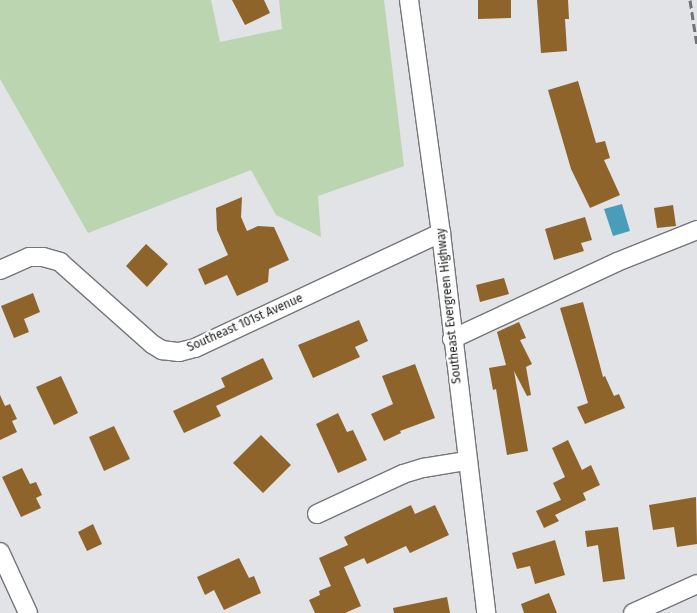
<!DOCTYPE html>
<style>
body{margin:0}
#map{position:relative;width:697px;height:613px;overflow:hidden;background:#e2e3e6;font-family:"Fira Sans Condensed",sans-serif}
div>[style]{position:absolute}
[style*='--x']{left:calc(var(--x)*1px);top:calc(var(--y)*1px);width:calc(var(--w)*1px);rotate:calc(var(--a)*1deg)}
.green>*{inset:0;background:#bad5af}
.water>*{inset:0;background:#499db9}
.building>*{inset:0;background:#8e642b}
.roads{filter:drop-shadow(1px 0 #757679) drop-shadow(-1px 0 #757679) drop-shadow(0 1px #757679) drop-shadow(0 -1px #757679)}
.minor>*{height:18px;margin:-9px;padding:0 9px;transform-origin:9px;border-radius:9px;background:#fff}
.rail>*{height:3px;margin-top:-1.5px;transform-origin:0;background:repeating-linear-gradient(90deg,#727274 0 8px,transparent 0 12px)}
span{translate:-50% -50%;white-space:nowrap;text-align:center;line-height:1.15;-webkit-text-stroke:4px #fff;paint-order:stroke}
.street-label{font-size:13px;color:#262627}
</style>
<div id="map">
<div class="green">
<i style="clip-path:polygon(0 0,211px 0,220px 42px,282px 29px,279px 0,384px 0,404px 166px,318px 196px,321px 237px,276px 215px,251px 170px,88px 233px,0 79px)"></i>
</div>
<div class="water">
<i style="clip-path:polygon(622px 204px,630px 231px,613px 236px,604px 209px)"></i>
</div>
<div class="building">
<i style="clip-path:polygon(232px 0,264px 0,270px 13px,245px 25px)"></i>
<i style="clip-path:polygon(478px 0,511px 0,511px 18px,478px 19px)"></i>
<i style="clip-path:polygon(537px 0,568px 0,569px 19px,565px 19px,567px 51px,541px 53px)"></i>
<i style="clip-path:polygon(578px 81px,596px 143px,605px 141px,610px 158px,604px 160px,620px 195px,590px 208px,571px 169px,548px 90px)"></i>
<i style="clip-path:polygon(242px 197px,241px 217px,247px 231px,258px 226px,274px 227px,289px 260px,269px 269px,268px 282px,237px 296px,227px 275px,205px 285px,198px 269px,228px 255px,217px 230px,216px 208px)"></i>
<i style="clip-path:polygon(673px 205px,676px 226px,657px 228px,654px 208px)"></i>
<i style="clip-path:polygon(585px 217px,592px 240px,581px 243px,584px 251px,554px 260px,545px 229px)"></i>
<i style="clip-path:polygon(146px 244px,168px 264px,147px 287px,126px 266px)"></i>
<i style="clip-path:polygon(504px 278px,509px 294px,480px 302px,476px 285px)"></i>
<i style="clip-path:polygon(33px 293px,40px 312px,24px 319px,29px 332px,14px 338px,1px 306px)"></i>
<i style="clip-path:polygon(583px 302px,603px 377px,605px 376px,614px 396px,619px 394px,625px 408px,585px 424px,577px 407px,588px 403px,560px 308px)"></i>
<i style="clip-path:polygon(359px 320px,368px 341px,355px 347px,360px 357px,313px 378px,298px 345px)"></i>
<i style="clip-path:polygon(519px 322px,526px 338px,520px 340px,532px 364px,526px 367px,531px 395px,527px 396px,514px 371px,528px 451px,507px 455px,496px 389px,493px 390px,489px 368px,506px 365px,497px 332px)"></i>
<i style="clip-path:polygon(263px 358px,273px 379px,216px 406px,221px 416px,184px 433px,173px 411px,225px 387px,221px 378px)"></i>
<i style="clip-path:polygon(415px 364px,435px 418px,400px 431px,401px 433px,384px 441px,371px 414px,393px 404px,382px 376px)"></i>
<i style="clip-path:polygon(61px 376px,78px 413px,54px 425px,36px 387px)"></i>
<i style="clip-path:polygon(0 395px,5px 406px,10px 404px,17px 419px,12px 421px,17px 432px,0 440px)"></i>
<i style="clip-path:polygon(338px 413px,347px 432px,353px 430px,367px 460px,338px 473px,316px 424px)"></i>
<i style="clip-path:polygon(114px 426px,130px 459px,104px 471px,89px 437px)"></i>
<i style="clip-path:polygon(261px 435px,291px 465px,263px 493px,233px 463px)"></i>
<i style="clip-path:polygon(568px 440px,582px 470px,591px 465px,600px 485px,583px 493px,586px 500px,555px 515px,559px 521px,544px 528px,536px 511px,561px 500px,553px 483px,565px 477px,552px 448px)"></i>
<i style="clip-path:polygon(22px 468px,30px 484px,36px 482px,42px 495px,36px 498px,41px 508px,21px 517px,2px 477px)"></i>
<i style="clip-path:polygon(696px 497px,697px 544px,677px 547px,674px 527px,653px 530px,649px 505px)"></i>
<i style="clip-path:polygon(411px 505px,415px 514px,435px 505px,449px 535px,410px 553px,406px 546px,367px 564px,364px 558px,344px 567px,361px 606px,345px 613px,315px 613px,309px 600px,320px 595px,319px 591px,331px 586px,319px 558px,348px 545px,344px 537px)"></i>
<i style="clip-path:polygon(93px 524px,102px 544px,87px 551px,78px 532px)"></i>
<i style="clip-path:polygon(618px 527px,625px 579px,603px 582px,598px 545px,587px 547px,585px 531px)"></i>
<i style="clip-path:polygon(555px 540px,565px 575px,535px 584px,530px 566px,517px 569px,512px 553px)"></i>
<i style="clip-path:polygon(239px 558px,249px 578px,254px 576px,261px 593px,224px 610px,214px 590px,205px 595px,197px 577px)"></i>
<i style="clip-path:polygon(549px 593px,557px 613px,524px 613px,521px 604px)"></i>
<i style="clip-path:polygon(447px 597px,450px 613px,394px 613px,393px 608px)"></i>
</div>
<div class="roads">
<div class="minor">
<i style="--x:409;--y:0;--w:235;--a:82.2"></i>
<i style="--x:441;--y:233;--w:383;--a:83.2"></i>
<i style="--x:0;--y:270;--w:32;--a:-24"></i>
<i style="--x:29;--y:257;--w:14;--a:0"></i>
<i style="--x:43;--y:257;--w:18;--a:16"></i>
<i style="--x:60;--y:262;--w:123;--a:41.7"></i>
<i style="--x:152;--y:344;--w:12;--a:31"></i>
<i style="--x:162;--y:350;--w:17;--a:7"></i>
<i style="--x:179;--y:352;--w:16;--a:-14"></i>
<i style="--x:195;--y:348;--w:272;--a:-25.1"></i>
<i style="--x:452;--y:339;--w:182;--a:-25"></i>
<i style="--x:617;--y:262;--w:86;--a:-21.8"></i>
<i style="--x:317;--y:514;--w:95;--a:-24.9"></i>
<i style="--x:403;--y:474;--w:21;--a:-17"></i>
<i style="--x:423;--y:468;--w:44;--a:-9.2"></i>
<i style="--x:0;--y:552;--w:67;--a:65.3"></i>
<i style="--x:633;--y:613;--w:70;--a:-24.4"></i>
</div>
</div>
<div class="rail">
<i style="--x:690;--y:0;--w:46;--a:81.2"></i>
</div>
<div class="street-label">
<span style="left:449px;top:306px;rotate:-96deg">Southeast Evergreen Highway</span>
<span style="left:245px;top:323px;rotate:-24deg">Southeast 101st Avenue</span>
</div>
</div>
